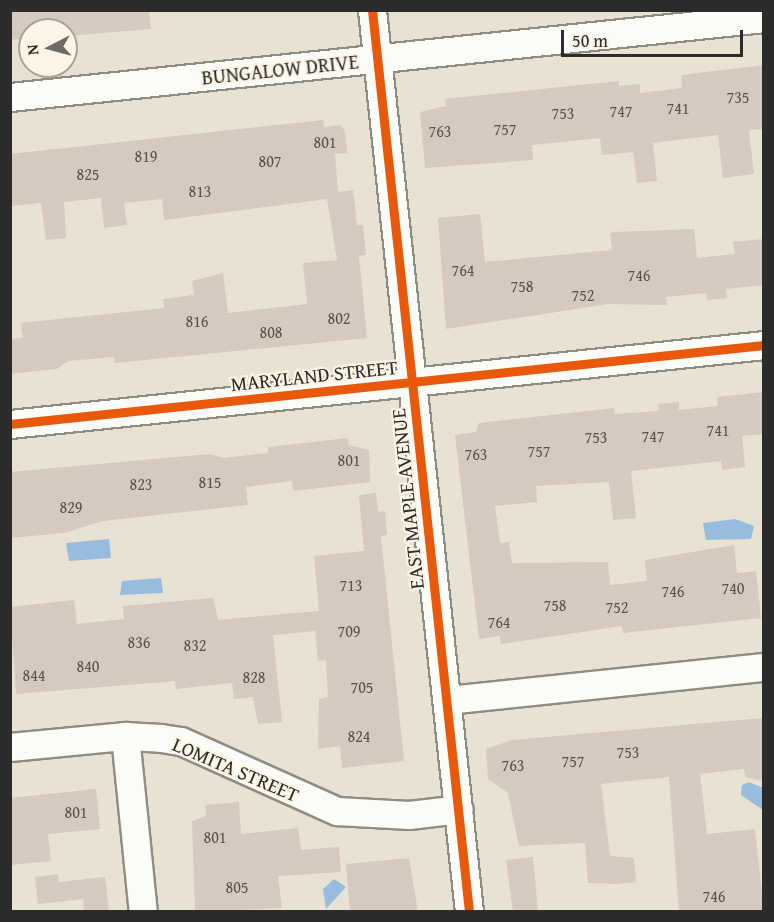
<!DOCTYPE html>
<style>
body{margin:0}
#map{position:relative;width:774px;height:922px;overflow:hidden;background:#e7e2d2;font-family:"Gentium Book Plus",serif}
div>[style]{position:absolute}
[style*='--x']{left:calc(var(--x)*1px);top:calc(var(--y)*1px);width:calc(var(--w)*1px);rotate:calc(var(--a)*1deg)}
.water>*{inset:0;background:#97bcdf}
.building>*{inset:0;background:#d6c9c0}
.roads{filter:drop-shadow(2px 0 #8f8c84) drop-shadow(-2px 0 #8f8c84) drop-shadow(0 2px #8f8c84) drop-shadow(0 -2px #8f8c84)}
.minor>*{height:27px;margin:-13.5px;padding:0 13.5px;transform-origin:13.5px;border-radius:13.5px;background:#fbfbf8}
.cycleway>*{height:9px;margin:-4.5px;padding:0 4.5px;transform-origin:4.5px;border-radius:4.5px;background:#e8590c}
span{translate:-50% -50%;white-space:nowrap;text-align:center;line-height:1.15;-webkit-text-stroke:4.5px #fcf5e5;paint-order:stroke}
.number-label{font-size:16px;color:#565250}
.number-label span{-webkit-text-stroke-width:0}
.street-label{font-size:20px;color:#2b2b2b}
.frame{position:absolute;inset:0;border:12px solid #2b2b2b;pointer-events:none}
.north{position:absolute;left:18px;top:18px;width:60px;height:60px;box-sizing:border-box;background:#fcf5e5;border:2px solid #a8a49b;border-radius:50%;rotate:264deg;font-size:16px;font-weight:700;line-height:24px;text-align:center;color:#2b2b2b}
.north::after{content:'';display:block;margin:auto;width:21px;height:27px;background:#6d6b65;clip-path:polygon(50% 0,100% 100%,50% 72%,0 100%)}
.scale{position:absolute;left:561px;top:30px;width:182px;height:27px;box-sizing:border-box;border:3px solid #2b2b2b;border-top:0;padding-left:8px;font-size:18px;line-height:21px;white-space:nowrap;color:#2b2b2b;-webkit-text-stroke:4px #fcf5e5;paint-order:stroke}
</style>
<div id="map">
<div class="water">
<i style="clip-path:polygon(735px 519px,754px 526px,751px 539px,706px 540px,703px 523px)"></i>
<i style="clip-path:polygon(109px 539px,111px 558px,69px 561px,66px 543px)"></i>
<i style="clip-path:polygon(161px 578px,163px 593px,120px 595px,122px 581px)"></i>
<i style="clip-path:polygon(749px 782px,763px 788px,763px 810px,741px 795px,742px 785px)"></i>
<i style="clip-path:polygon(334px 879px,346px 887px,326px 909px,323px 889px)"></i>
</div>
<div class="building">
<i style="clip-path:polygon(10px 10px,149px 10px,151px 29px,66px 36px,66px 30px,30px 30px,30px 38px,10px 40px)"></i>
<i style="clip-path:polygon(764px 65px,764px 129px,749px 130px,754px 174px,723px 178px,718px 135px,653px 143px,657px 181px,637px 183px,633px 152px,602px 155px,600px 138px,532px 145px,533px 160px,425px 168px,420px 112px,446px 106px,445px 99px,619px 81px,619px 86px,640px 84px,640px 93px,682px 88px,681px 75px)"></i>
<i style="clip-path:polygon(323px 120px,324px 127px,340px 125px,345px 131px,347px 153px,335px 154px,338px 192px,353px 190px,357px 225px,363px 225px,366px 255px,359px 256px,367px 338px,114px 363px,114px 357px,68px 361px,57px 369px,10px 374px,10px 339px,23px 338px,21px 323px,164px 308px,163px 299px,194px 295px,192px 281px,223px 273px,228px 313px,307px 304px,303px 263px,337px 260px,327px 199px,164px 220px,162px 199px,124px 203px,127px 225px,104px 228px,101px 198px,64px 202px,66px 238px,46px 240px,41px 203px,12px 206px,10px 154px)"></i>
<i style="clip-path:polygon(480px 214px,485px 262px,612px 250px,610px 233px,615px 232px,694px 229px,697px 258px,735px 254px,733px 242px,764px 239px,764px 285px,726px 289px,727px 298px,707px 300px,706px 293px,666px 297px,667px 305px,608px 304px,446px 329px,438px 218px)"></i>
<i style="clip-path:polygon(764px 392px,764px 434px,742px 436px,745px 467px,722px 470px,721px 461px,631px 471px,636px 518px,613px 520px,609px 482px,536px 486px,537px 502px,495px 506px,500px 543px,509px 542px,512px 563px,608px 562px,610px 585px,647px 581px,645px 560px,734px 545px,737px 573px,756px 571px,761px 618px,623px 633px,622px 626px,501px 644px,500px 636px,479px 639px,455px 435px,476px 432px,479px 423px,614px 408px,615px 414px,659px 411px,658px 404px,679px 402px,679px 410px,718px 406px,717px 397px)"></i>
<i style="clip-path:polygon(348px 438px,349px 445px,369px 450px,370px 482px,293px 491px,292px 481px,246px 487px,248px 505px,103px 521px,64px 533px,10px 538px,10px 472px,210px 454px,224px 458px,268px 453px,268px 447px)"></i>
<i style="clip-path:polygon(376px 493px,378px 512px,385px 511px,387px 535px,381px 536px,404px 761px,342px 768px,340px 746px,318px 749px,319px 699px,328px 697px,326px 660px,318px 661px,315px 631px,273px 635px,282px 722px,258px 724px,253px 697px,234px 699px,232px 683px,176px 689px,175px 681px,16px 694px,10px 607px,74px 600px,77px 624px,124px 619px,123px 606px,213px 598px,218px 620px,319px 611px,314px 556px,364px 551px,359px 495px)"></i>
<i style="clip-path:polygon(763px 718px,763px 781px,745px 777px,744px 769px,700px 774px,707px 834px,755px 829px,764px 912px,679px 912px,669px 777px,601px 784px,610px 856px,634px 858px,636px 882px,616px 884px,588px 883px,585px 843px,519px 846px,508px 793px,488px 779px,486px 749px,512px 740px)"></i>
<i style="clip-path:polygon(96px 789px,100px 829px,48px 834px,51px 861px,10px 865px,10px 798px)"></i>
<i style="clip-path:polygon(239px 802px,241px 834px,298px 828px,301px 850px,339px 847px,341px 872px,278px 876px,282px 908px,195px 912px,192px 821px,206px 816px,205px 805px)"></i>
<i style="clip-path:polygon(533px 857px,538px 912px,513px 912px,506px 860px)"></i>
<i style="clip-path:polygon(409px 858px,418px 912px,350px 912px,346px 864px)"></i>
<i style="clip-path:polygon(58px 874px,59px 882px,105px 877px,109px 912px,84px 912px,83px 899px,38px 904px,35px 877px)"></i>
</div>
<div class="roads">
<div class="minor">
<i style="--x:372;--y:10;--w:907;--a:83.86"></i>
<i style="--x:10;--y:97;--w:758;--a:-5.98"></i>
<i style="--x:10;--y:424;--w:758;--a:-5.98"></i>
<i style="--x:448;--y:700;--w:318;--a:-6"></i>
<i style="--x:125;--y:736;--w:177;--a:84.2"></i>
<i style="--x:10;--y:747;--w:116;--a:-5.5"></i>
<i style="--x:125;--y:736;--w:36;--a:3"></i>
<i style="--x:161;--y:738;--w:20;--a:9"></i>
<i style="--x:181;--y:741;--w:171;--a:24.2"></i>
<i style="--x:337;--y:811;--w:72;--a:3.2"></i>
<i style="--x:409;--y:815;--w:50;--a:-6.8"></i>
</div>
</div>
<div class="cycleway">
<i style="--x:372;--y:10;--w:907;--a:83.86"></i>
<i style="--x:10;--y:424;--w:758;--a:-5.98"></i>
</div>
<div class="number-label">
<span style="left:738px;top:97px">735</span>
<span style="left:678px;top:108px">741</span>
<span style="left:621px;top:111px">747</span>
<span style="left:563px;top:113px">753</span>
<span style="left:505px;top:129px">757</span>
<span style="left:440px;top:131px">763</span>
<span style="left:325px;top:142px">801</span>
<span style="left:146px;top:156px">819</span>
<span style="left:270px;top:161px">807</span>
<span style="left:88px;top:174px">825</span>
<span style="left:200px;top:191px">813</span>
<span style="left:463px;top:270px">764</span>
<span style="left:639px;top:275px">746</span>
<span style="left:522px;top:286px">758</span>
<span style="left:583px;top:295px">752</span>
<span style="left:339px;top:318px">802</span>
<span style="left:197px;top:321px">816</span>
<span style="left:271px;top:332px">808</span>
<span style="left:718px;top:430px">741</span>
<span style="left:653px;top:436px">747</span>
<span style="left:596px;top:437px">753</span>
<span style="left:539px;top:451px">757</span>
<span style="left:476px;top:454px">763</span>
<span style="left:349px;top:460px">801</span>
<span style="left:210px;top:482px">815</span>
<span style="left:141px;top:484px">823</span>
<span style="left:71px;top:507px">829</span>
<span style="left:351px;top:585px">713</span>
<span style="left:733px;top:588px">740</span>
<span style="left:673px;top:591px">746</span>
<span style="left:555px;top:605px">758</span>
<span style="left:617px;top:607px">752</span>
<span style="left:499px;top:622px">764</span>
<span style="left:349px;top:631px">709</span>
<span style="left:139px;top:642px">836</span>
<span style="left:195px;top:645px">832</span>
<span style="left:88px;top:666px">840</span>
<span style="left:34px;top:675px">844</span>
<span style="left:254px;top:677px">828</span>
<span style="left:362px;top:687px">705</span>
<span style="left:359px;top:736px">824</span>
<span style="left:628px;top:752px">753</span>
<span style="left:573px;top:761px">757</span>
<span style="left:513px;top:765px">763</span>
<span style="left:76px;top:812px">801</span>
<span style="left:215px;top:837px">801</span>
<span style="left:237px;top:887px">805</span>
<span style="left:714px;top:896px">746</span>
</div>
<div class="street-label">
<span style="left:280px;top:69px;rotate:-6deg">BUNGALOW DRIVE</span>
<span style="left:314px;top:375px;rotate:-6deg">MARYLAND STREET</span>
<span style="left:407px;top:499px;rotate:-96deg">EAST MAPLE AVENUE</span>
<span style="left:236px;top:769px;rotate:23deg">LOMITA STREET</span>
</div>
<div class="frame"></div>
<div class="north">N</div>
<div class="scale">50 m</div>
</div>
